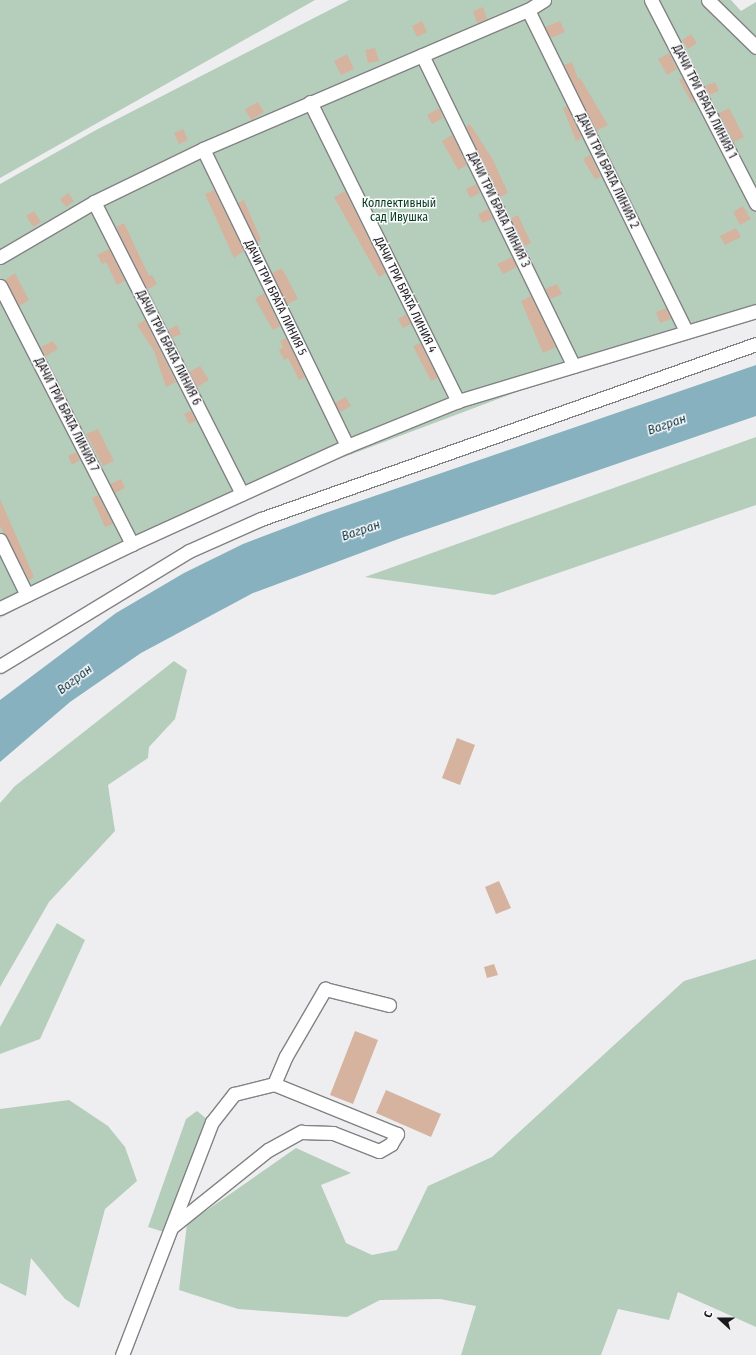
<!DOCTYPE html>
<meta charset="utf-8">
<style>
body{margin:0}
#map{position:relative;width:756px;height:1355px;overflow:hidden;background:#eeeef0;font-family:"Fira Sans Condensed",sans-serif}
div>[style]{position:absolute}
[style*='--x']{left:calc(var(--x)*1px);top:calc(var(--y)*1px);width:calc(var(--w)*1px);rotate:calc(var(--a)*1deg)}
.green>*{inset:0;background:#b5cebb}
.water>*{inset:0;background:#87b1be}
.building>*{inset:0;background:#d5b39e}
.roads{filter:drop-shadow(1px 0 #828284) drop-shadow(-1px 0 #828284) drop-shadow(0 1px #828284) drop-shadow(0 -1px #828284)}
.minor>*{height:13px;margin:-6.5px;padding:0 6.5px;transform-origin:6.5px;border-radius:6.5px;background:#fff}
span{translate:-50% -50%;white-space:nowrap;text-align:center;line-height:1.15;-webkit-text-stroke:3px #fbfbfe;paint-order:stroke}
.street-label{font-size:12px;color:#19191a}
.park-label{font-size:12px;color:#023b1b}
.water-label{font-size:13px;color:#042e39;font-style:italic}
.north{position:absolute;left:700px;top:1299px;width:40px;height:40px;-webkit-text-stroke:3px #fbfbfe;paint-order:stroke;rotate:291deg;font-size:11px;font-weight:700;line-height:16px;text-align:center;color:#19191a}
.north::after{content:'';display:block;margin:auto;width:14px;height:18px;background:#19191a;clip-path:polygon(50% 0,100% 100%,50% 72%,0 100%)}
</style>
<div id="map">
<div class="green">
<i style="clip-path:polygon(0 0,315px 0,0 178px)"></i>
<i style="clip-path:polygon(349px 0,731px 0,741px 11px,756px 2px,756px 318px,575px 370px,275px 483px,125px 552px,0 618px,0 184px,96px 130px)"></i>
<i style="clip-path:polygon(756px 437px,756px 505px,494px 595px,365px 577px)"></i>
<i style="clip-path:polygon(174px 661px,187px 670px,175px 719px,149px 747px,148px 758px,108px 785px,115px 831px,49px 902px,0 987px,0 803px,15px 786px)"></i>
<i style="clip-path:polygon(57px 923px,85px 940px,40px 1039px,0 1054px,0 1027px)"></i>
<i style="clip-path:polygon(756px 959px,756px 1327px,678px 1292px,669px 1320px,618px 1309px,601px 1355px,461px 1355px,476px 1306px,440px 1299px,380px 1300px,347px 1317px,238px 1309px,179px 1290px,187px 1224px,296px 1148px,351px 1173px,321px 1185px,346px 1243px,372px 1255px,397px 1250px,428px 1186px,492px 1157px,684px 981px)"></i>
<i style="clip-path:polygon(69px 1100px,108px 1126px,125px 1147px,137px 1181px,105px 1209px,79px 1308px,65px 1299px,31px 1258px,26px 1296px,0 1283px,0 1109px)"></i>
<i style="clip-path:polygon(197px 1111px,208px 1120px,164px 1232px,148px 1227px,186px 1119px)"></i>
</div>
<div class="water">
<i style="clip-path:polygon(756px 365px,756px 416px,401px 538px,253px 593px,141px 653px,70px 702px,0 762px,0 700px,116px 613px,184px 573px,243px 544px,322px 514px)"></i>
</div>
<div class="building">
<i style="clip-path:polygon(483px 7px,487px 19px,477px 23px,473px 11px)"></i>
<i style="clip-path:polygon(422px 21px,427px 32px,417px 37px,412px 26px)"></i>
<i style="clip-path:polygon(560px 21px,565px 32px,551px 38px,545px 27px)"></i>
<i style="clip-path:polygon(691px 34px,697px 43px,688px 49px,682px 40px)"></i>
<i style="clip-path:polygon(375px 48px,379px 61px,368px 63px,365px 50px)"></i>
<i style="clip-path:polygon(669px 53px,677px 69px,667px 75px,658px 59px)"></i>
<i style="clip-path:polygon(347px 54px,354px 69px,341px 75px,334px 61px)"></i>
<i style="clip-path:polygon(572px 62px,578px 79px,580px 78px,608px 125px,596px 131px,564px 65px)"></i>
<i style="clip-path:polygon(682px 78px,695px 102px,692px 103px,679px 80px)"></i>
<i style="clip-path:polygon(715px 82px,719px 91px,709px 95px,705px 86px)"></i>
<i style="clip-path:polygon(258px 102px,264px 112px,251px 120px,245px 109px)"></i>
<i style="clip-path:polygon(567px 106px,582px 138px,576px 141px,563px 108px)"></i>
<i style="clip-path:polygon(439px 108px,443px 118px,432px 124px,427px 115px)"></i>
<i style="clip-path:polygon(729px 108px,744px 137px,734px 142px,719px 113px)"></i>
<i style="clip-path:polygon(470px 124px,493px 160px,508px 193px,500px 197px,466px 127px)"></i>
<i style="clip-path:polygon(183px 129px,188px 140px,179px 144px,174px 133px)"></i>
<i style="clip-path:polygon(452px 135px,467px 165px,458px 170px,442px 141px)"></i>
<i style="clip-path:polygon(590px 155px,601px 177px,595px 179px,583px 159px)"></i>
<i style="clip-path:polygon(476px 184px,480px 193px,470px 198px,466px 189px)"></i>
<i style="clip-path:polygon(214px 190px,244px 251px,234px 258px,205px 194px)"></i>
<i style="clip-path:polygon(345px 191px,386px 273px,379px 277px,334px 197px)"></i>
<i style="clip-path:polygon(68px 193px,74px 201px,66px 207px,60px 199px)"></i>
<i style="clip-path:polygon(244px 200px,261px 240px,257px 242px,238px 203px)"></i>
<i style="clip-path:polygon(743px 206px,751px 219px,740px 225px,733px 212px)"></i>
<i style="clip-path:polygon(488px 209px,493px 219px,482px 223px,478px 214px)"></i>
<i style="clip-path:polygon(34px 211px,41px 222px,33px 227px,26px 216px)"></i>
<i style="clip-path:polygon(518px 215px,531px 243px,524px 246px,511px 218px)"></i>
<i style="clip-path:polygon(124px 223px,149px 276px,152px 275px,157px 284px,147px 290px,116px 227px)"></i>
<i style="clip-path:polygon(736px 228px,741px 237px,725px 245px,720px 236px)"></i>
<i style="clip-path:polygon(109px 249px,125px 281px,117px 285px,106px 262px,102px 264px,97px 255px)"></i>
<i style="clip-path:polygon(512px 257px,517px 267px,503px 274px,497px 264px)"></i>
<i style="clip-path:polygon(282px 268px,298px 299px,287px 304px,272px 273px)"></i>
<i style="clip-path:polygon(15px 273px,29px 300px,19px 306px,5px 280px)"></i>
<i style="clip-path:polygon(557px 284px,562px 294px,550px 299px,545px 289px)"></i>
<i style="clip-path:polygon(264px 293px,280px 326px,273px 330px,255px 299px)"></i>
<i style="clip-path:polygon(531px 296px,556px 347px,543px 353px,521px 301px)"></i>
<i style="clip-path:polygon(666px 308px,671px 319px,660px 323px,656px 312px)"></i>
<i style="clip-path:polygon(406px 314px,411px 324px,403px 328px,398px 319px)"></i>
<i style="clip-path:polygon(145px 320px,176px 382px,166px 387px,154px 351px,137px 325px)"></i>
<i style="clip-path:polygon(177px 325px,181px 334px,172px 338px,168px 330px)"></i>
<i style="clip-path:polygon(286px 338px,305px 377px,299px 380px,288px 358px,284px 360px,279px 350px,283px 347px,280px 341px)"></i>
<i style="clip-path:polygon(53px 341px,58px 349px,46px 356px,41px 347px)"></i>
<i style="clip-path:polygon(420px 343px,438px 378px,431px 381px,413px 346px)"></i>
<i style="clip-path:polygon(200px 366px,209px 380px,197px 387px,189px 372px)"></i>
<i style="clip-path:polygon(346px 397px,351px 406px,340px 412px,335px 403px)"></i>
<i style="clip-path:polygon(191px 411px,196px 421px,189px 424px,184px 414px)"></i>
<i style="clip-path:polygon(98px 429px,114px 461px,103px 466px,86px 434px)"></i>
<i style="clip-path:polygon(76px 452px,80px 460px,72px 465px,68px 456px)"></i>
<i style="clip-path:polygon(121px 479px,125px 488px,115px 493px,110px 484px)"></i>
<i style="clip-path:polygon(98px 495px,113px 524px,105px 527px,92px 498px)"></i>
<i style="clip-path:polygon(0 499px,34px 577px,29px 580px,0 526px)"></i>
<i style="clip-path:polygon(457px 738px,475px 745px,460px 785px,442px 778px)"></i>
<i style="clip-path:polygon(499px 881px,511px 908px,496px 914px,485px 887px)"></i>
<i style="clip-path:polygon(494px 964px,498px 975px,487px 978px,484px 967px)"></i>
<i style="clip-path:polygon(355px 1031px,378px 1040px,353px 1104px,330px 1095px)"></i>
<i style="clip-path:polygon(386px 1090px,441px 1114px,431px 1137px,376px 1113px)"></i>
</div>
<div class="roads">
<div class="minor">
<i style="--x:651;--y:0;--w:229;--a:62.7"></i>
<i style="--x:708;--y:0;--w:67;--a:44.4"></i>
<i style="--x:528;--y:10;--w:358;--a:63.8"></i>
<i style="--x:422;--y:55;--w:346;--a:64"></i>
<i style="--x:310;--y:102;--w:334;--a:63.7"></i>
<i style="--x:203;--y:149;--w:330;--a:64.1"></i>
<i style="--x:94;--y:202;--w:327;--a:63.1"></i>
<i style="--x:0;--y:257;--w:109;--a:-30.3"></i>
<i style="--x:94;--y:202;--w:121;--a:-25.9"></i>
<i style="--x:203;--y:149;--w:353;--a:-23.2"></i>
<i style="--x:528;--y:10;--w:19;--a:-32"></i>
<i style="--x:0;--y:286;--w:290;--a:62.9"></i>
<i style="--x:0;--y:540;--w:61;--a:63.9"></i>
<i style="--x:0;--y:608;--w:147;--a:-25.9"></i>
<i style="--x:132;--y:544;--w:236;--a:-24.5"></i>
<i style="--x:347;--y:446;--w:120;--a:-22.1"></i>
<i style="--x:458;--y:401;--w:311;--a:-16.8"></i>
<i style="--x:0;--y:666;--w:221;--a:-31.3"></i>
<i style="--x:189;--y:551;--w:79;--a:-24"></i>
<i style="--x:261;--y:519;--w:525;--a:-19.47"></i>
<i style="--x:173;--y:1226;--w:122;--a:-38.7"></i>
<i style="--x:268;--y:1150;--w:38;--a:-29"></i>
<i style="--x:301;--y:1132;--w:32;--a:2"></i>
<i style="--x:333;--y:1133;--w:49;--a:21.4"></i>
<i style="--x:379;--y:1151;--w:14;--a:-30"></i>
<i style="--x:391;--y:1144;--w:12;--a:-59"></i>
<i style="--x:397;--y:1134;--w:133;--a:-157.9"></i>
<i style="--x:122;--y:1355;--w:250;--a:-68.9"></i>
<i style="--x:212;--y:1122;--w:36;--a:-52"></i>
<i style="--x:234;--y:1094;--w:41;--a:-14"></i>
<i style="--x:274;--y:1084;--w:30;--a:-67"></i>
<i style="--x:286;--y:1056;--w:78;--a:-59.8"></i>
<i style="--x:325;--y:989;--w:66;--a:14"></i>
</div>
</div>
<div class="street-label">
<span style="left:704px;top:102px;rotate:63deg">ДАЧИ ТРИ БРАТА ЛИНИЯ 1</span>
<span style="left:607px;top:171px;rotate:64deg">ДАЧИ ТРИ БРАТА ЛИНИЯ 2</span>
<span style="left:498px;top:210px;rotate:64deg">ДАЧИ ТРИ БРАТА ЛИНИЯ 3</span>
<span style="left:405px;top:295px;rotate:64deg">ДАЧИ ТРИ БРАТА ЛИНИЯ 4</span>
<span style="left:275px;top:298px;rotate:64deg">ДАЧИ ТРИ БРАТА ЛИНИЯ 5</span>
<span style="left:168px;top:348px;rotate:63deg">ДАЧИ ТРИ БРАТА ЛИНИЯ 6</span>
<span style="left:66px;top:415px;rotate:63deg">ДАЧИ ТРИ БРАТА ЛИНИЯ 7</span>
</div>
<div class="park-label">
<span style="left:399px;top:211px">Коллективный<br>сад Ивушка</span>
</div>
<div class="water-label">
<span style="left:667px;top:425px;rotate:-19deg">Вагран</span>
<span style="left:361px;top:531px;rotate:-19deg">Вагран</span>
<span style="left:75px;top:680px;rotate:-37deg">Вагран</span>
</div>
<div class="north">С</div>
</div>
